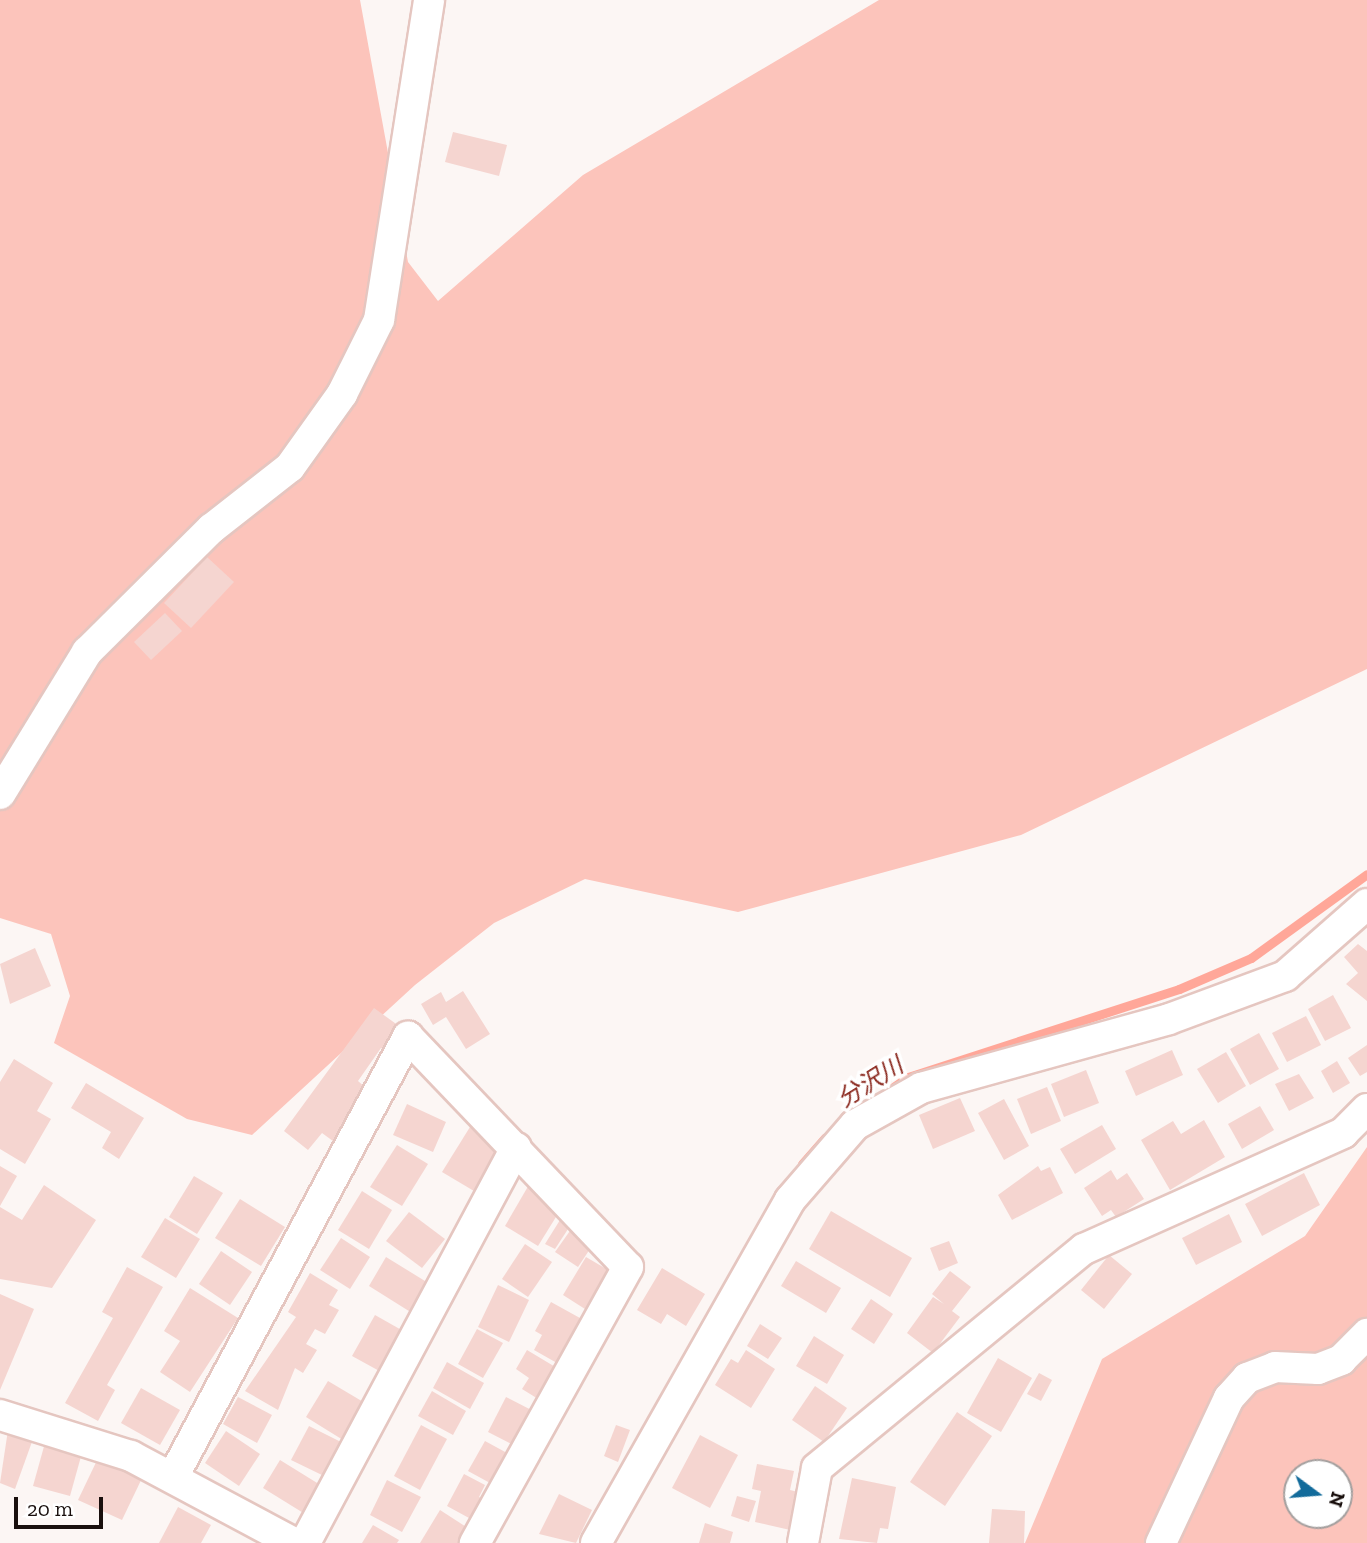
<!DOCTYPE html>
<meta charset="utf-8">
<style>
body{margin:0}
#map{position:relative;width:1367px;height:1543px;overflow:hidden;background:#fcf6f4;font-family:"Zilla Slab","Noto Sans JP",serif}
div>[style]{position:absolute}
[style*='--x']{left:calc(var(--x)*1px);top:calc(var(--y)*1px);width:calc(var(--w)*1px);rotate:calc(var(--a)*1deg)}
.green>*{inset:0;background:#fcc4bb}
.stream>*{height:9px;margin:-4.5px;padding:0 4.5px;transform-origin:4.5px;border-radius:4.5px;background:#ffa799}
.building>*{inset:0;background:#f5d5d0}
.roads{filter:drop-shadow(2px 0 #e5c6c0) drop-shadow(-2px 0 #e5c6c0) drop-shadow(0 2px #e5c6c0) drop-shadow(0 -2px #e5c6c0)}
.minor>*{height:30px;margin:-15px;padding:0 15px;transform-origin:15px;border-radius:15px;background:#fff}
span{translate:-50% -50%;white-space:nowrap;text-align:center;line-height:1.15;-webkit-text-stroke:7px #fff;paint-order:stroke}
.water-label{font-size:24px;color:#8a271d;font-style:italic}
.north{position:absolute;left:1283px;top:1459px;width:70px;height:70px;box-sizing:border-box;background:#fff;border:2px solid #a39f9e;border-radius:50%;rotate:106deg;font-size:19px;font-weight:700;line-height:28px;text-align:center;color:#190f0d}
.north::after{content:'';display:block;margin:auto;width:24px;height:32px;background:#126b9b;clip-path:polygon(50% 0,100% 100%,50% 72%,0 100%)}
.scale{position:absolute;left:14px;top:1497px;width:89px;height:32px;box-sizing:border-box;border:4px solid #190f0d;border-top:0;padding-left:9px;font-size:21px;line-height:24px;white-space:nowrap;color:#190f0d;-webkit-text-stroke:5px #fff;paint-order:stroke}
</style>
<div id="map">
<div class="green">
<i style="clip-path:polygon(0 0,360px 0,408px 262px,438px 301px,583px 175px,879px 0,1367px 0,1367px 669px,1021px 835px,738px 912px,585px 879px,494px 923px,415px 985px,252px 1135px,187px 1119px,54px 1043px,70px 996px,51px 934px,0 918px)"></i>
<i style="clip-path:polygon(evenodd,1367px 1147px,1367px 1543px,1025px 1543px,1102px 1359px,1305px 1236px,1367px 1147px,1297px 1473px,1339px 1473px,1339px 1515px,1297px 1515px,1297px 1473px)"></i>
</div>
<div class="stream">
<i style="--x:892;--y:1088;--w:19;--a:-35"></i>
<i style="--x:908;--y:1077;--w:285;--a:-18"></i>
<i style="--x:1179;--y:989;--w:78;--a:-23.3"></i>
<i style="--x:1251;--y:958;--w:143;--a:-35.9"></i>
<i style="--x:802;--y:1164;--w:35;--a:-49"></i>
</div>
<div class="building">
<i style="clip-path:polygon(453px 132px,507px 145px,499px 176px,445px 162px)"></i>
<i style="clip-path:polygon(207px 557px,234px 582px,191px 628px,164px 603px)"></i>
<i style="clip-path:polygon(165px 613px,182px 631px,151px 660px,134px 642px)"></i>
<i style="clip-path:polygon(1358px 944px,1367px 951px,1367px 1001px,1346px 984px,1358px 973px,1344px 957px)"></i>
<i style="clip-path:polygon(35px 948px,51px 986px,10px 1004px,0 964px)"></i>
<i style="clip-path:polygon(463px 991px,490px 1034px,466px 1049px,446px 1017px,433px 1025px,421px 1004px,441px 992px,446px 1002px)"></i>
<i style="clip-path:polygon(1333px 995px,1351px 1028px,1325px 1041px,1308px 1009px)"></i>
<i style="clip-path:polygon(374px 1008px,406px 1031px,389px 1054px,381px 1048px,358px 1081px,374px 1095px,337px 1144px,322px 1133px,308px 1150px,284px 1131px)"></i>
<i style="clip-path:polygon(1306px 1016px,1321px 1045px,1287px 1062px,1272px 1033px)"></i>
<i style="clip-path:polygon(1259px 1033px,1279px 1069px,1250px 1085px,1230px 1049px)"></i>
<i style="clip-path:polygon(1367px 1045px,1367px 1072px,1360px 1076px,1348px 1058px)"></i>
<i style="clip-path:polygon(1172px 1050px,1183px 1075px,1136px 1096px,1125px 1071px)"></i>
<i style="clip-path:polygon(1226px 1052px,1246px 1086px,1218px 1103px,1197px 1069px)"></i>
<i style="clip-path:polygon(14px 1059px,53px 1083px,37px 1111px,51px 1119px,25px 1164px,0 1149px,0 1082px)"></i>
<i style="clip-path:polygon(1337px 1061px,1350px 1083px,1333px 1093px,1321px 1071px)"></i>
<i style="clip-path:polygon(1086px 1070px,1099px 1103px,1064px 1117px,1051px 1084px)"></i>
<i style="clip-path:polygon(1299px 1074px,1314px 1098px,1289px 1111px,1275px 1084px)"></i>
<i style="clip-path:polygon(86px 1083px,144px 1118px,119px 1159px,102px 1148px,111px 1132px,71px 1108px)"></i>
<i style="clip-path:polygon(1047px 1087px,1061px 1121px,1031px 1134px,1017px 1099px)"></i>
<i style="clip-path:polygon(960px 1098px,975px 1131px,933px 1149px,919px 1115px)"></i>
<i style="clip-path:polygon(1004px 1099px,1029px 1146px,1004px 1160px,978px 1113px)"></i>
<i style="clip-path:polygon(407px 1104px,446px 1122px,433px 1152px,393px 1135px)"></i>
<i style="clip-path:polygon(1260px 1106px,1274px 1130px,1242px 1149px,1228px 1124px)"></i>
<i style="clip-path:polygon(1204px 1120px,1225px 1157px,1170px 1190px,1141px 1140px,1173px 1121px,1181px 1134px)"></i>
<i style="clip-path:polygon(1102px 1125px,1116px 1149px,1075px 1174px,1060px 1149px)"></i>
<i style="clip-path:polygon(470px 1127px,505px 1148px,479px 1194px,442px 1172px)"></i>
<i style="clip-path:polygon(397px 1145px,428px 1164px,402px 1206px,370px 1187px)"></i>
<i style="clip-path:polygon(0 1166px,17px 1176px,0 1206px)"></i>
<i style="clip-path:polygon(1038px 1166px,1041px 1171px,1050px 1167px,1063px 1193px,1012px 1220px,998px 1195px)"></i>
<i style="clip-path:polygon(1111px 1170px,1117px 1180px,1127px 1173px,1144px 1199px,1116px 1217px,1111px 1210px,1102px 1216px,1084px 1188px)"></i>
<i style="clip-path:polygon(1304px 1173px,1320px 1205px,1262px 1236px,1245px 1204px)"></i>
<i style="clip-path:polygon(194px 1176px,223px 1193px,197px 1234px,169px 1217px)"></i>
<i style="clip-path:polygon(530px 1183px,564px 1204px,538px 1246px,505px 1226px)"></i>
<i style="clip-path:polygon(44px 1185px,96px 1220px,52px 1288px,0 1279px,0 1207px,22px 1220px)"></i>
<i style="clip-path:polygon(362px 1191px,392px 1210px,369px 1249px,338px 1230px)"></i>
<i style="clip-path:polygon(240px 1199px,285px 1227px,261px 1266px,215px 1238px)"></i>
<i style="clip-path:polygon(831px 1211px,912px 1258px,890px 1297px,809px 1249px)"></i>
<i style="clip-path:polygon(409px 1212px,445px 1239px,422px 1268px,386px 1241px)"></i>
<i style="clip-path:polygon(1229px 1214px,1242px 1242px,1196px 1265px,1182px 1238px)"></i>
<i style="clip-path:polygon(165px 1218px,200px 1239px,176px 1278px,141px 1257px)"></i>
<i style="clip-path:polygon(560px 1220px,570px 1226px,555px 1249px,545px 1244px)"></i>
<i style="clip-path:polygon(572px 1228px,594px 1243px,578px 1267px,555px 1252px)"></i>
<i style="clip-path:polygon(341px 1238px,370px 1257px,350px 1289px,320px 1270px)"></i>
<i style="clip-path:polygon(949px 1241px,958px 1263px,939px 1271px,930px 1248px)"></i>
<i style="clip-path:polygon(525px 1244px,552px 1262px,528px 1297px,502px 1279px)"></i>
<i style="clip-path:polygon(221px 1251px,252px 1272px,230px 1305px,199px 1284px)"></i>
<i style="clip-path:polygon(1109px 1255px,1132px 1274px,1104px 1309px,1081px 1290px)"></i>
<i style="clip-path:polygon(386px 1257px,438px 1289px,420px 1318px,369px 1286px)"></i>
<i style="clip-path:polygon(586px 1257px,620px 1277px,596px 1316px,563px 1295px)"></i>
<i style="clip-path:polygon(796px 1261px,841px 1288px,826px 1313px,781px 1286px)"></i>
<i style="clip-path:polygon(127px 1267px,163px 1287px,107px 1385px,115px 1390px,98px 1421px,65px 1403px,113px 1318px,102px 1312px)"></i>
<i style="clip-path:polygon(662px 1268px,705px 1294px,686px 1326px,667px 1314px,661px 1324px,637px 1310px)"></i>
<i style="clip-path:polygon(950px 1271px,971px 1287px,952px 1311px,960px 1317px,933px 1353px,907px 1333px,933px 1297px,944px 1304px,932px 1294px)"></i>
<i style="clip-path:polygon(310px 1273px,338px 1290px,329px 1305px,339px 1310px,325px 1334px,315px 1329px,306px 1344px,317px 1350px,303px 1373px,295px 1368px,278px 1410px,245px 1391px,296px 1317px,288px 1312px)"></i>
<i style="clip-path:polygon(498px 1285px,529px 1300px,509px 1342px,478px 1327px)"></i>
<i style="clip-path:polygon(190px 1288px,238px 1318px,190px 1392px,160px 1372px,180px 1341px,164px 1331px)"></i>
<i style="clip-path:polygon(0 1294px,34px 1309px,0 1390px)"></i>
<i style="clip-path:polygon(871px 1299px,893px 1314px,874px 1344px,851px 1329px)"></i>
<i style="clip-path:polygon(551px 1302px,589px 1323px,564px 1367px,534px 1350px,542px 1335px,535px 1331px)"></i>
<i style="clip-path:polygon(375px 1315px,405px 1332px,383px 1373px,352px 1356px)"></i>
<i style="clip-path:polygon(760px 1324px,782px 1338px,768px 1359px,747px 1346px)"></i>
<i style="clip-path:polygon(477px 1329px,503px 1343px,483px 1378px,458px 1364px)"></i>
<i style="clip-path:polygon(814px 1336px,844px 1355px,827px 1384px,796px 1366px)"></i>
<i style="clip-path:polygon(527px 1350px,562px 1371px,543px 1402px,522px 1389px,529px 1378px,516px 1369px)"></i>
<i style="clip-path:polygon(746px 1350px,775px 1369px,751px 1408px,715px 1385px,731px 1359px,738px 1363px)"></i>
<i style="clip-path:polygon(998px 1358px,1032px 1378px,1001px 1432px,967px 1413px)"></i>
<i style="clip-path:polygon(447px 1362px,484px 1383px,470px 1409px,433px 1388px)"></i>
<i style="clip-path:polygon(1039px 1373px,1052px 1380px,1041px 1401px,1027px 1394px)"></i>
<i style="clip-path:polygon(328px 1381px,365px 1403px,343px 1440px,306px 1417px)"></i>
<i style="clip-path:polygon(815px 1386px,847px 1408px,824px 1442px,792px 1420px)"></i>
<i style="clip-path:polygon(141px 1388px,180px 1410px,160px 1445px,121px 1423px)"></i>
<i style="clip-path:polygon(432px 1391px,466px 1411px,453px 1435px,418px 1416px)"></i>
<i style="clip-path:polygon(238px 1397px,272px 1415px,257px 1443px,223px 1424px)"></i>
<i style="clip-path:polygon(506px 1397px,545px 1417px,527px 1452px,488px 1432px)"></i>
<i style="clip-path:polygon(957px 1412px,992px 1436px,945px 1506px,910px 1482px)"></i>
<i style="clip-path:polygon(421px 1425px,447px 1439px,420px 1490px,394px 1476px)"></i>
<i style="clip-path:polygon(616px 1425px,630px 1430px,618px 1462px,604px 1456px)"></i>
<i style="clip-path:polygon(309px 1426px,341px 1442px,324px 1476px,291px 1460px)"></i>
<i style="clip-path:polygon(8px 1430px,33px 1439px,15px 1489px,0 1483px)"></i>
<i style="clip-path:polygon(226px 1431px,260px 1454px,239px 1486px,205px 1463px)"></i>
<i style="clip-path:polygon(48px 1432px,85px 1442px,70px 1496px,33px 1486px)"></i>
<i style="clip-path:polygon(700px 1435px,738px 1455px,710px 1508px,672px 1488px)"></i>
<i style="clip-path:polygon(485px 1441px,507px 1453px,490px 1483px,468px 1471px)"></i>
<i style="clip-path:polygon(100px 1454px,144px 1474px,122px 1520px,78px 1500px)"></i>
<i style="clip-path:polygon(280px 1460px,322px 1486px,305px 1514px,263px 1488px)"></i>
<i style="clip-path:polygon(757px 1464px,794px 1471px,790px 1490px,807px 1494px,799px 1532px,755px 1522px,761px 1491px,752px 1489px)"></i>
<i style="clip-path:polygon(464px 1474px,485px 1485px,479px 1497px,492px 1504px,480px 1524px,447px 1506px)"></i>
<i style="clip-path:polygon(852px 1478px,896px 1487px,888px 1529px,880px 1528px,877px 1543px,839px 1539px)"></i>
<i style="clip-path:polygon(387px 1480px,421px 1497px,402px 1532px,370px 1515px)"></i>
<i style="clip-path:polygon(559px 1494px,592px 1510px,576px 1543px,539px 1534px)"></i>
<i style="clip-path:polygon(737px 1496px,756px 1501px,749px 1522px,731px 1516px)"></i>
<i style="clip-path:polygon(178px 1507px,211px 1525px,201px 1543px,159px 1543px)"></i>
<i style="clip-path:polygon(992px 1509px,1025px 1511px,1024px 1543px,989px 1543px)"></i>
<i style="clip-path:polygon(440px 1510px,474px 1532px,467px 1543px,420px 1543px)"></i>
<i style="clip-path:polygon(705px 1523px,733px 1532px,730px 1543px,699px 1543px)"></i>
<i style="clip-path:polygon(373px 1525px,399px 1540px,397px 1543px,362px 1543px)"></i>
</div>
<div class="roads">
<div class="minor">
<i style="--x:0;--y:794;--w:167;--a:-58.5"></i>
<i style="--x:87;--y:652;--w:175;--a:-44.8"></i>
<i style="--x:211;--y:529;--w:100;--a:-38.1"></i>
<i style="--x:290;--y:467;--w:90;--a:-54.5"></i>
<i style="--x:342;--y:394;--w:83;--a:-63.4"></i>
<i style="--x:379;--y:320;--w:324;--a:-81.1"></i>
<i style="--x:0;--y:1415;--w:137;--a:17.4"></i>
<i style="--x:131;--y:1456;--w:185;--a:28.1"></i>
<i style="--x:174;--y:1475;--w:497;--a:-61.9"></i>
<i style="--x:408;--y:1037;--w:318;--a:46.3"></i>
<i style="--x:628;--y:1267;--w:316;--a:119"></i>
<i style="--x:305;--y:1543;--w:448;--a:-61.9"></i>
<i style="--x:596;--y:1543;--w:394;--a:-60.5"></i>
<i style="--x:790;--y:1200;--w:99;--a:-49.1"></i>
<i style="--x:855;--y:1125;--w:76;--a:-29.3"></i>
<i style="--x:921;--y:1088;--w:257;--a:-15.5"></i>
<i style="--x:1169;--y:1019;--w:124;--a:-20.3"></i>
<i style="--x:1285;--y:976;--w:109;--a:-41.3"></i>
<i style="--x:803;--y:1543;--w:76;--a:-79.4"></i>
<i style="--x:817;--y:1468;--w:345;--a:-39.4"></i>
<i style="--x:1084;--y:1249;--w:284;--a:-24.1"></i>
<i style="--x:1343;--y:1133;--w:34;--a:-45"></i>
<i style="--x:1161;--y:1543;--w:160;--a:-64.9"></i>
<i style="--x:1229;--y:1398;--w:27;--a:-48"></i>
<i style="--x:1247;--y:1378;--w:30;--a:-21"></i>
<i style="--x:1275;--y:1367;--w:43;--a:2.7"></i>
<i style="--x:1318;--y:1369;--w:25;--a:-21"></i>
<i style="--x:1341;--y:1360;--w:37;--a:-45"></i>
</div>
</div>
<div class="water-label">
<span style="left:870px;top:1082px;rotate:-32deg">分沢川</span>
</div>
<div class="north">N</div>
<div class="scale">20 m</div>
</div>
